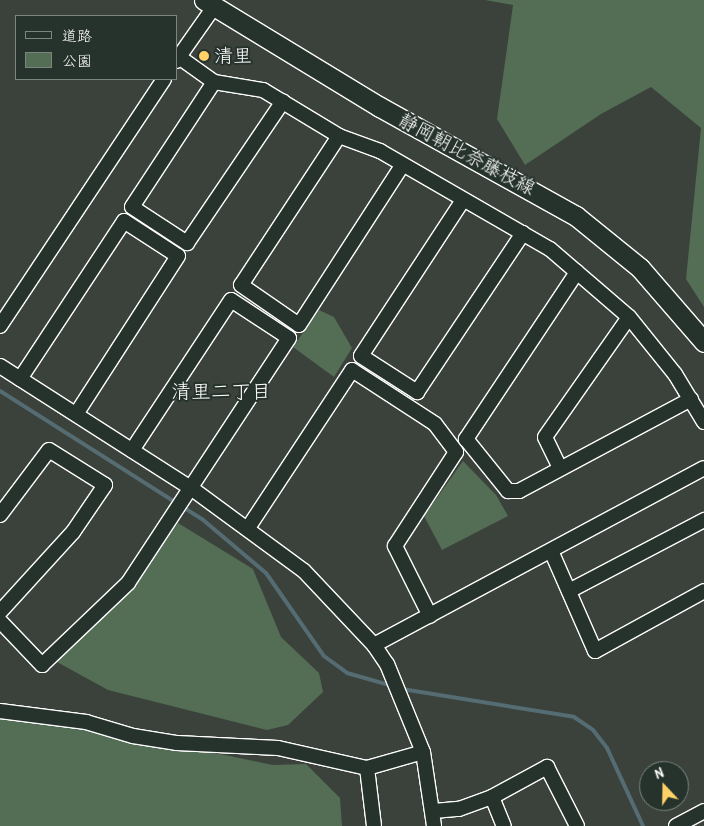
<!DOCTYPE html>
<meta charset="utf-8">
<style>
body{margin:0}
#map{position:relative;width:704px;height:826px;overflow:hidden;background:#3b413b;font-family:"Patrick Hand","Klee One",sans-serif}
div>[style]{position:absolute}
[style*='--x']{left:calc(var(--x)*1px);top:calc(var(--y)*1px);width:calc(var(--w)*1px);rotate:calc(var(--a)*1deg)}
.green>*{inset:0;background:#536e55}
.stream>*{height:4px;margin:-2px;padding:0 2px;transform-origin:2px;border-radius:2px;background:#556c73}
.roads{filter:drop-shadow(1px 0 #fff) drop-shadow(-1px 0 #fff) drop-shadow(0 1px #fff) drop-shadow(0 -1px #fff)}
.minor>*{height:14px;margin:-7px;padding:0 7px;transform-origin:7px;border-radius:7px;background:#26332d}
.secondary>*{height:19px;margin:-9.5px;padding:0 9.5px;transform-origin:9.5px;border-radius:9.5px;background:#26332d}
.dots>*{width:14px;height:14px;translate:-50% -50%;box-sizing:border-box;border:2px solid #26332d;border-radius:50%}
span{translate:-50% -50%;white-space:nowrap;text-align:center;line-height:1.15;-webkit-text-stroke:4px #26332d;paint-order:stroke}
.poi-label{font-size:19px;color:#fff}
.left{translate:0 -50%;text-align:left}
.street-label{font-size:19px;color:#fff}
.neighbourhood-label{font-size:20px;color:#fff}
.legend{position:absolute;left:15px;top:15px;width:162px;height:65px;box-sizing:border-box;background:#26332d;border:1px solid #7d8581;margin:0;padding:6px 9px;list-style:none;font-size:15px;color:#fff}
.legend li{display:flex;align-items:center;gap:10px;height:25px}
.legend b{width:25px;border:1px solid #7d8581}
.north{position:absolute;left:639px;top:761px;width:50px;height:50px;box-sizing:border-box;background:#26332d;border:1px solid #7d8581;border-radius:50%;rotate:339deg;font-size:14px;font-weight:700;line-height:20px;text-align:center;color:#fff}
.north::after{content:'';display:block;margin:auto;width:18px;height:22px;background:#ffd166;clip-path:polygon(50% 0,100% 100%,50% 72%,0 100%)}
</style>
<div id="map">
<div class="green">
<i style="clip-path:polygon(485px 0,704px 0,704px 307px,686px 279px,701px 128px,651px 87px,601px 114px,525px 165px,497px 119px,513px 5px)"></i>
<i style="clip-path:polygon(319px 310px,334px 317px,352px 348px,334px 377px,293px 347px)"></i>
<i style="clip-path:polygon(463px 461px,496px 495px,508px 516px,442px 550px,424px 516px)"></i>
<i style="clip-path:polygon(178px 523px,253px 569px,281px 637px,319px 673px,323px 692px,288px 725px,267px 730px,108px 690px,57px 662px,130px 585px)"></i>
<i style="clip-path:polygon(0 718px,79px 725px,273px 765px,306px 764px,340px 798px,342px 826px,0 826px)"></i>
</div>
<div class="stream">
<i style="--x:0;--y:391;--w:239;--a:32.4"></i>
<i style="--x:202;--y:519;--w:84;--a:40.2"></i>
<i style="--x:266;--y:573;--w:101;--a:55.1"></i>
<i style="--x:324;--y:656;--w:29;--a:36"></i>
<i style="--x:347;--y:673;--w:48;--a:15.8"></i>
<i style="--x:402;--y:689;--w:174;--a:9.2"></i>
<i style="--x:574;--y:717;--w:23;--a:34"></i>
<i style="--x:593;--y:730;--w:23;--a:52"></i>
<i style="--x:607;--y:748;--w:86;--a:65.2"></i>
</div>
<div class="roads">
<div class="minor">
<i style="--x:179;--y:57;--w:43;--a:35.5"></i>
<i style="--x:214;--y:82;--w:50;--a:9.3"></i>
<i style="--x:263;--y:90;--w:89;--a:31.2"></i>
<i style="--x:339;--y:136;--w:44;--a:20.1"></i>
<i style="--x:380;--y:151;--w:196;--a:30"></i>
<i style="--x:550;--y:249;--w:104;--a:40.7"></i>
<i style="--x:629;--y:317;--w:73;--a:51.1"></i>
<i style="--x:675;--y:374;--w:56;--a:58.9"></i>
<i style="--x:176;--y:61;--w:66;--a:-54.9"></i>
<i style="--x:214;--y:82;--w:149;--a:123.3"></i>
<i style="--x:132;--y:207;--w:66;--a:33.2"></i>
<i style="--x:187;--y:243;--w:171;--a:-55.9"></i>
<i style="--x:339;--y:136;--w:178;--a:123.3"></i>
<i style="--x:241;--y:285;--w:70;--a:34.6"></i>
<i style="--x:299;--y:325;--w:189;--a:-57.1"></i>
<i style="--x:463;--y:200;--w:186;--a:123.2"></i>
<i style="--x:361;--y:356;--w:67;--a:32.7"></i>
<i style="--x:417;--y:392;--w:191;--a:-56.3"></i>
<i style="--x:577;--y:272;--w:201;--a:123.6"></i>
<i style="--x:466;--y:439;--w:67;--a:51.1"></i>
<i style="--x:508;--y:491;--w:11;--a:0"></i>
<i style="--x:519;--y:491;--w:195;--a:-28.1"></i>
<i style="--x:0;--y:326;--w:296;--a:-56.4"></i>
<i style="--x:0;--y:366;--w:227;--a:32.6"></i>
<i style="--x:191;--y:488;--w:140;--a:36.3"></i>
<i style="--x:304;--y:571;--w:102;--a:46.6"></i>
<i style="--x:374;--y:645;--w:23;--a:56"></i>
<i style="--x:387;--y:664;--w:95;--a:67.8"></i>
<i style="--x:423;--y:752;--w:75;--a:81.5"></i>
<i style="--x:20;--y:379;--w:189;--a:-56.6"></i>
<i style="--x:124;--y:221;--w:64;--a:32.9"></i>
<i style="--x:178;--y:256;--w:188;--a:122.8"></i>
<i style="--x:560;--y:468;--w:34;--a:-116"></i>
<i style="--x:545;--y:437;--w:146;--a:-55"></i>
<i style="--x:0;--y:515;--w:81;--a:-53"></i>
<i style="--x:49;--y:450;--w:66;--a:32"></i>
<i style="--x:105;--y:485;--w:57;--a:124.2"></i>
<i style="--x:73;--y:532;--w:108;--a:132.4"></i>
<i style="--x:248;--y:528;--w:189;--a:-56.6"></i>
<i style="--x:352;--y:370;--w:99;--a:33"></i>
<i style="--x:435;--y:424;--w:35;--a:53"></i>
<i style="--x:456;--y:452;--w:112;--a:123"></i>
<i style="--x:395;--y:546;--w:78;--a:63.4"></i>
<i style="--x:552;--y:553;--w:107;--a:66.3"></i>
<i style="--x:595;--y:651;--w:124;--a:-28.8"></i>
<i style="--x:569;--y:591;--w:153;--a:-27.7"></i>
<i style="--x:0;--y:621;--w:61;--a:46.3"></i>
<i style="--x:42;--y:665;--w:119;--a:-43.6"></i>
<i style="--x:128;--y:583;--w:293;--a:-56.7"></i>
<i style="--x:289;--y:338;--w:69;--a:-146.8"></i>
<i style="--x:231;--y:300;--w:180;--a:123.4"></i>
<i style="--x:374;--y:645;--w:374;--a:-28.2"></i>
<i style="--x:0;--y:711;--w:87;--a:7.3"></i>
<i style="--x:86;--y:722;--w:49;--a:16.6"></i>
<i style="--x:133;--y:736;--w:45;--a:9"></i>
<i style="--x:177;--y:743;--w:101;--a:2.8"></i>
<i style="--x:278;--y:748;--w:91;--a:12.7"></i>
<i style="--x:367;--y:768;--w:58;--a:-15.9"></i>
<i style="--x:367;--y:768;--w:58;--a:83.1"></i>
<i style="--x:492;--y:797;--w:31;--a:68"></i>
<i style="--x:434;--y:811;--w:25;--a:-5"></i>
<i style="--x:459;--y:809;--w:35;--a:-20"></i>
<i style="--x:492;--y:797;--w:63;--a:-28.6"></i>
<i style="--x:547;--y:767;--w:66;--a:63"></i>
<i style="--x:676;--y:826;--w:32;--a:-28"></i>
</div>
<div class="secondary">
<i style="--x:204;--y:0;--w:206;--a:31.3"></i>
<i style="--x:380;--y:107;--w:224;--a:29.1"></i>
<i style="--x:576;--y:216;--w:82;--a:39.1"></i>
<i style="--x:640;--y:268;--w:98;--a:49.1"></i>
</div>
</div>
<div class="dots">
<i style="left:204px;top:56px;background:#ffd166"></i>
</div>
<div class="poi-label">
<span class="left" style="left:214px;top:56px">清里</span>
</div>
<div class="street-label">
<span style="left:467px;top:154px;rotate:28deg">静岡朝比奈藤枝線</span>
</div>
<div class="neighbourhood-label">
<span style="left:221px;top:390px">清里二丁目</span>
</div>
<ul class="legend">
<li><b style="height:6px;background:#26332d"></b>道路</li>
<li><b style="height:14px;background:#536e55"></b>公園</li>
</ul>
<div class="north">N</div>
</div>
